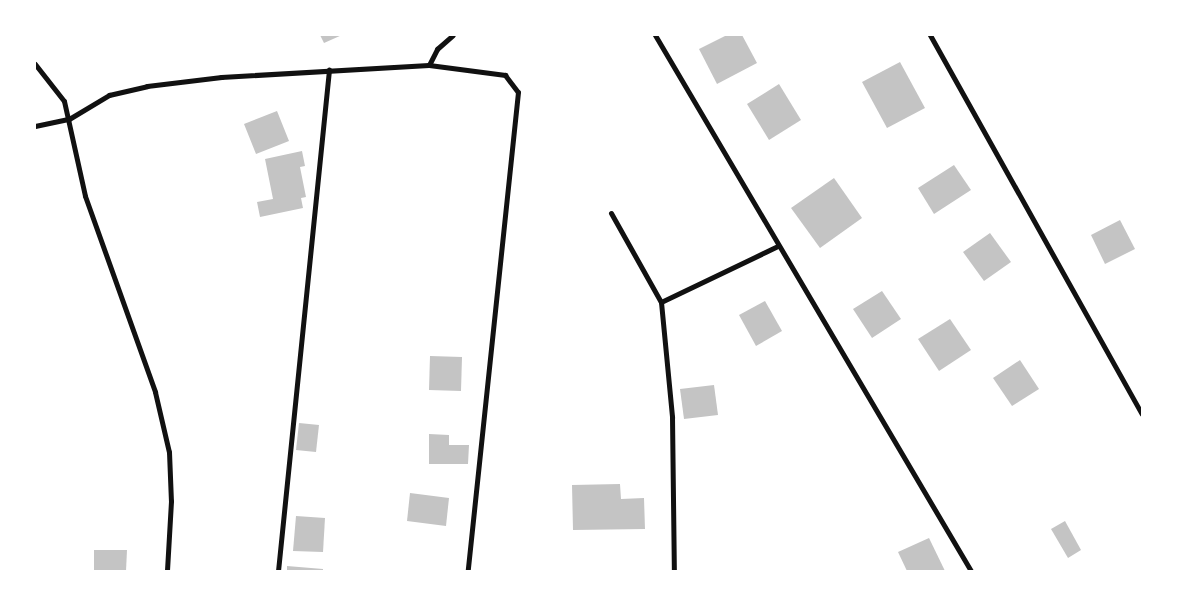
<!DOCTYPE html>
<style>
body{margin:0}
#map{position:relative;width:1177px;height:606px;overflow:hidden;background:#fff;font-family:"Open Sans",sans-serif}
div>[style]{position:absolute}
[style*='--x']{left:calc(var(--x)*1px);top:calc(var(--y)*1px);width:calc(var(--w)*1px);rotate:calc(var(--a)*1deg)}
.building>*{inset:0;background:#c4c4c4}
.minor>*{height:5px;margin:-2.5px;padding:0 2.5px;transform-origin:2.5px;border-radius:2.5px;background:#111}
span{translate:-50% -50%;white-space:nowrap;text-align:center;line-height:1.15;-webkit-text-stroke:4px #fff;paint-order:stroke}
.frame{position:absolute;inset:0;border:36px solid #fff;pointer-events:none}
</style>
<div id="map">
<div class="building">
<i style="clip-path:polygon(320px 35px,342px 35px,324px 43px)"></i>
<i style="clip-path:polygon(727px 35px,742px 35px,757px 63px,717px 84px,699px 49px)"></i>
<i style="clip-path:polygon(900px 62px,925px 108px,887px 128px,862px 82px)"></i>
<i style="clip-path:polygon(779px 84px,801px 120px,769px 140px,747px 104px)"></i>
<i style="clip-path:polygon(277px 111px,289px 141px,256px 154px,244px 124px)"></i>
<i style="clip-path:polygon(302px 151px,305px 166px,300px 167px,306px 197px,301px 198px,303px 208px,260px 217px,257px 202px,273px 199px,265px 159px)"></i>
<i style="clip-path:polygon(954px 165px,971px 190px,934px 214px,918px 188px)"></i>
<i style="clip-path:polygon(834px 178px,862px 218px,820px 248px,791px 208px)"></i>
<i style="clip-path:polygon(1120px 220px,1135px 249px,1105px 264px,1091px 235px)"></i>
<i style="clip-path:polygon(990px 233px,1011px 262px,984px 281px,963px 252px)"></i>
<i style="clip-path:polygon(882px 291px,901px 319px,872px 338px,853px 309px)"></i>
<i style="clip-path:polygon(765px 301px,782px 331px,756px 346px,739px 315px)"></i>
<i style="clip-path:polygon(950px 319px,971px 350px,939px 371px,918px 339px)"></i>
<i style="clip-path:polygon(430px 356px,462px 357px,461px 391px,429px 390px)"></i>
<i style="clip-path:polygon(1020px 360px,1039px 389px,1012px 406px,993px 378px)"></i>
<i style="clip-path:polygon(714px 385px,718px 415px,684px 419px,680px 389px)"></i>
<i style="clip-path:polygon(299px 423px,319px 425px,316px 452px,296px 450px)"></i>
<i style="clip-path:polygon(429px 434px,449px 435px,449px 445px,469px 445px,468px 464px,429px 464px)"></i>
<i style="clip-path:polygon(620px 484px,621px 499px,644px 498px,645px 529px,573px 530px,572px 485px)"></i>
<i style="clip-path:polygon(410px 493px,449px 498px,446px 526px,407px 521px)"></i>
<i style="clip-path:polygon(296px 516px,325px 518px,323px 552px,293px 551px)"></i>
<i style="clip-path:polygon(1065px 521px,1081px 550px,1068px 558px,1051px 529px)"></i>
<i style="clip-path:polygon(929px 538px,945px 571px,907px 571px,898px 552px)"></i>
<i style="clip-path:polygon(94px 550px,127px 550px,126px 571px,94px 571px)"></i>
<i style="clip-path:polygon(287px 566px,323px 569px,323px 571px,287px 571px)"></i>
</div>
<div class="minor">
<i style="--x:655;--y:35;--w:622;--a:59.48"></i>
<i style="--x:930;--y:35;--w:434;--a:60.8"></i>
<i style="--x:35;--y:64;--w:47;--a:51.9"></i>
<i style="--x:64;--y:101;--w:97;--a:77.5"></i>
<i style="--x:85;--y:196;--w:208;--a:70.3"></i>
<i style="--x:155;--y:392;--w:62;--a:76.9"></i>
<i style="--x:169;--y:452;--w:49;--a:87.7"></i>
<i style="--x:171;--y:501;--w:70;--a:93.3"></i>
<i style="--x:429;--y:65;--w:18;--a:-63"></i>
<i style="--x:437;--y:49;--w:21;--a:-41"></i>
<i style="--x:35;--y:126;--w:35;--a:-12"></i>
<i style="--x:69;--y:119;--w:47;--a:-31"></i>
<i style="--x:109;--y:95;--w:39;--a:-13"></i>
<i style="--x:147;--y:86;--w:75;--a:-6.9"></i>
<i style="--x:221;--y:77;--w:208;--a:-3.3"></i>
<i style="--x:429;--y:65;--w:77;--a:7.5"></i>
<i style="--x:505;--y:75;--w:21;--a:53"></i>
<i style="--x:518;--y:92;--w:482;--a:96"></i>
<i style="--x:611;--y:213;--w:102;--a:60.7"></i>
<i style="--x:661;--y:302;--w:116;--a:84.5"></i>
<i style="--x:672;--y:417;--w:154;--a:89.3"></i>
<i style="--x:661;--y:302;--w:130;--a:-25.6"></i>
<i style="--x:278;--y:571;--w:504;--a:-84.19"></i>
</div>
<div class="frame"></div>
</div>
